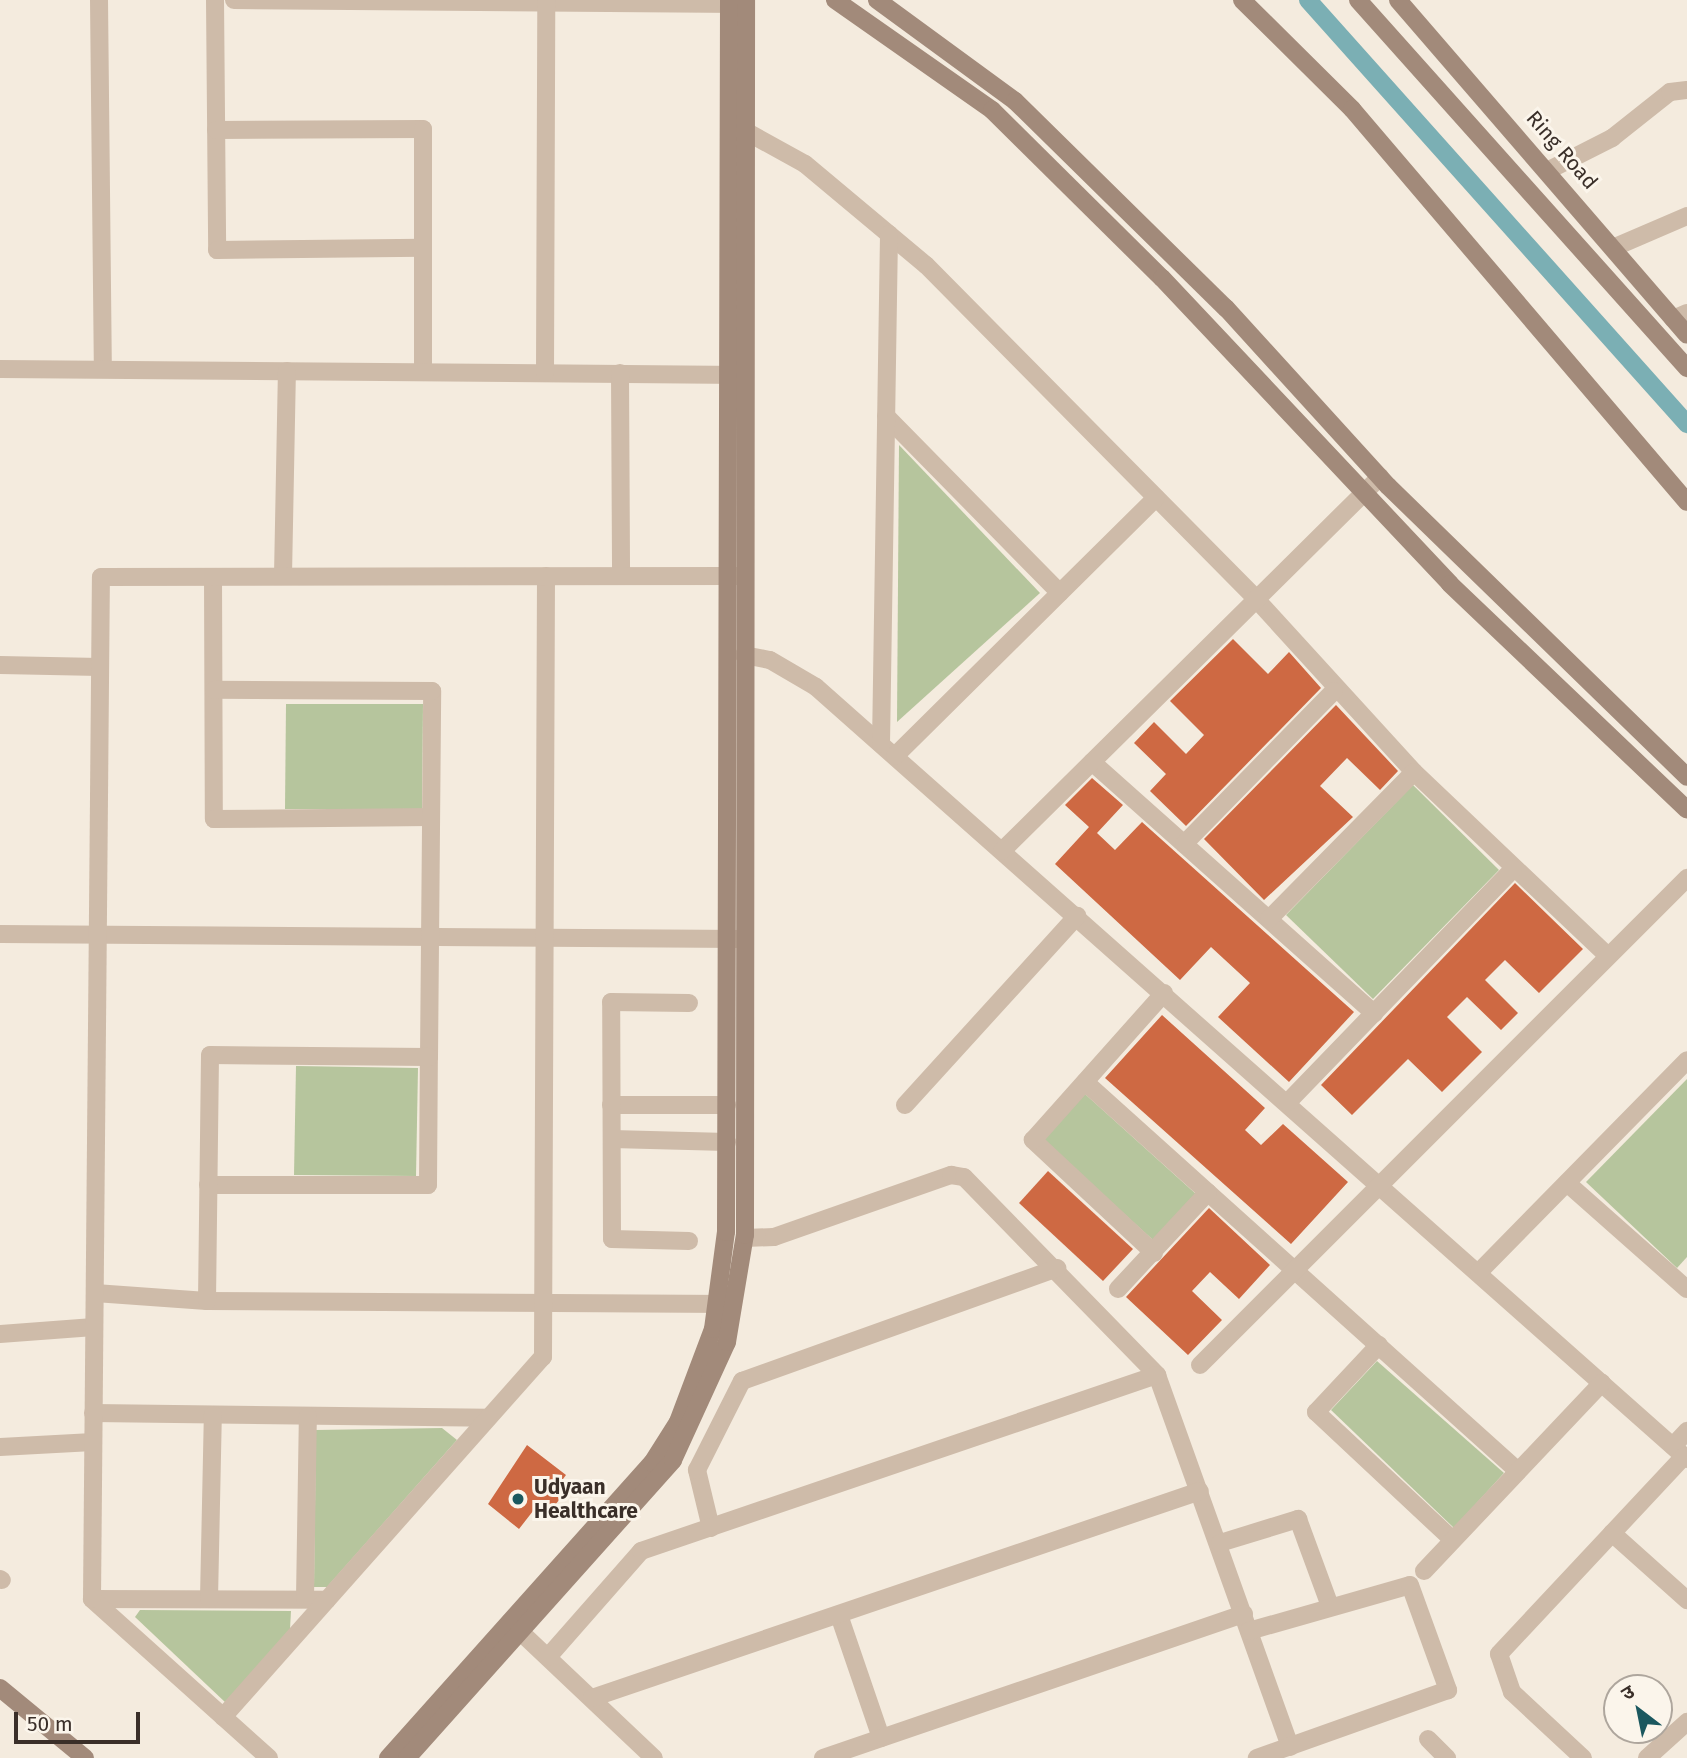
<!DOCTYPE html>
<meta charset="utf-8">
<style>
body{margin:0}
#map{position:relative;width:1687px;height:1758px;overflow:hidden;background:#f4ebde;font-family:"Fira Sans","Noto Sans Devanagari",sans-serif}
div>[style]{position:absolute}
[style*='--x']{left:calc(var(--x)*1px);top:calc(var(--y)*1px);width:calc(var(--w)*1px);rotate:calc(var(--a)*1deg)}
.green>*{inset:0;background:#b6c59d}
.canal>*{height:18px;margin:-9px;padding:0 9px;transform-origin:9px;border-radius:9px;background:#7bafb4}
.building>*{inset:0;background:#ce6943}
.street>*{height:18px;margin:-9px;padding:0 9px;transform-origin:9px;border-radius:9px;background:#cebba9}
.secondary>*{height:18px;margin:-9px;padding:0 9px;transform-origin:9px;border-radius:9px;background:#a28a7a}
.dots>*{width:19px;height:19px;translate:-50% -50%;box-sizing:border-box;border:4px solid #fbf5eb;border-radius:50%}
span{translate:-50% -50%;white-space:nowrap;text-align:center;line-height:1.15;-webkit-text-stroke:6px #fbf5eb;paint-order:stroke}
.street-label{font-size:21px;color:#3a2f29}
.poi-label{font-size:21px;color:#3a2f29;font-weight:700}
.left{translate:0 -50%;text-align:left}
.north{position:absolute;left:1603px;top:1674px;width:70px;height:70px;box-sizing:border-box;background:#fbf5eb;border:2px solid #aea69d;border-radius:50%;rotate:328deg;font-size:19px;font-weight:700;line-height:28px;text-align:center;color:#3a2f29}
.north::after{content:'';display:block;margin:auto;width:24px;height:32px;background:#1b585f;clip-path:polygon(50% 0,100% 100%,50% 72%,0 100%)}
.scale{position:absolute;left:14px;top:1712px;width:126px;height:32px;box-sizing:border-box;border:4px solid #3a2f29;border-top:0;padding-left:9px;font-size:21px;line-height:24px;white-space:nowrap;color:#3a2f29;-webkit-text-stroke:5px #fbf5eb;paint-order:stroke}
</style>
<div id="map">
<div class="green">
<i style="clip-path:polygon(899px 445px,1040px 593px,897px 722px)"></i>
<i style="clip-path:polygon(286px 704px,423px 704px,422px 809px,285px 809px)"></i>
<i style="clip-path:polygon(1413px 785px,1499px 870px,1373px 999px,1286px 915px)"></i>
<i style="clip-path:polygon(296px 1066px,418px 1068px,416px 1176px,294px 1175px)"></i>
<i style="clip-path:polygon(1687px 1079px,1687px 1257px,1677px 1268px,1586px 1182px)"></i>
<i style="clip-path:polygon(1085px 1094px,1196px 1194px,1153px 1240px,1043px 1140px)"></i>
<i style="clip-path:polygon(1377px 1361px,1504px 1473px,1454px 1528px,1331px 1410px)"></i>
<i style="clip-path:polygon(442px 1428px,457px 1440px,327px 1587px,314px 1587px,316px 1430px)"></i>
<i style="clip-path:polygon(140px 1610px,291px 1611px,290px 1629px,226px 1703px,135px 1617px)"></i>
</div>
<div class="canal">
<i style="--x:1308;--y:0;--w:569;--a:48.21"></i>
</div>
<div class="building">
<i style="clip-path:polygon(1233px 639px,1268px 674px,1289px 652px,1321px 688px,1186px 826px,1150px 791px,1166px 774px,1134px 743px,1154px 722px,1186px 754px,1204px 735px,1170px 701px)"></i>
<i style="clip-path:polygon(1336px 705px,1398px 771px,1380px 790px,1347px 758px,1320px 786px,1353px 817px,1264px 900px,1204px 839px)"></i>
<i style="clip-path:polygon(1092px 778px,1123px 805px,1097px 833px,1115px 850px,1142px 822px,1354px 1012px,1289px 1082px,1218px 1017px,1250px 983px,1211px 947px,1180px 980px,1055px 864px,1089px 827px,1065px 805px)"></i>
<i style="clip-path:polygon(1515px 883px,1583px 949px,1539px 993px,1505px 960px,1485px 980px,1518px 1013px,1501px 1030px,1467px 997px,1447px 1017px,1482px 1052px,1442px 1092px,1408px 1059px,1352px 1115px,1321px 1085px)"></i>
<i style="clip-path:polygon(1162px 1015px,1265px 1108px,1245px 1130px,1261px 1145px,1283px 1124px,1348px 1182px,1291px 1244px,1105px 1078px)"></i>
<i style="clip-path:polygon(1048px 1171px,1133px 1249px,1103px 1281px,1019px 1203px)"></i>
<i style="clip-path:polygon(1209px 1208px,1270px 1265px,1239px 1299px,1210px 1272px,1192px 1291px,1222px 1320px,1188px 1355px,1126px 1297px)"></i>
<i style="clip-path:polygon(527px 1445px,566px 1475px,560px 1483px,568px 1489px,551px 1510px,540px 1502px,519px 1529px,488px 1504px)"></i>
</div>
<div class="street">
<i style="--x:99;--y:0;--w:369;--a:89.4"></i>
<i style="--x:215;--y:0;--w:250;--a:89.5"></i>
<i style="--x:217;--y:250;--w:206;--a:-0.6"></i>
<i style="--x:234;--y:0;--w:508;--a:0.45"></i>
<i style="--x:216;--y:130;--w:207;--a:-0.3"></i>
<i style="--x:423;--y:129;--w:243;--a:90"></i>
<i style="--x:747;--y:132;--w:66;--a:28.9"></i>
<i style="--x:805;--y:164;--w:158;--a:39.9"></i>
<i style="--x:926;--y:265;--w:470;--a:45.3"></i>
<i style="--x:1256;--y:599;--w:234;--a:47.6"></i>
<i style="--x:1414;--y:772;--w:267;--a:43.5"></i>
<i style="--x:1549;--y:170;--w:71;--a:-26.9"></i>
<i style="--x:1612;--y:138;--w:74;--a:-38.4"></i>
<i style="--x:1670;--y:92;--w:17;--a:-7"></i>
<i style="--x:1615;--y:247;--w:78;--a:-23.3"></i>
<i style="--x:1673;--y:319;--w:15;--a:-23"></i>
<i style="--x:0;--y:369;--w:743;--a:0.46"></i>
<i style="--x:545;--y:373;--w:371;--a:-89.8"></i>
<i style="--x:620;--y:373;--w:203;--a:89.7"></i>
<i style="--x:886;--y:416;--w:248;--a:45.5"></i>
<i style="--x:283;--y:576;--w:205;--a:-88.9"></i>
<i style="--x:213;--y:577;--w:242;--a:89.8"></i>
<i style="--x:214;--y:819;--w:217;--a:-0.5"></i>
<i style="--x:744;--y:655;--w:26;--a:11"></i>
<i style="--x:770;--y:660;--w:53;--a:30.4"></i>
<i style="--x:816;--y:687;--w:1164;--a:41.55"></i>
<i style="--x:0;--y:665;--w:100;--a:1.1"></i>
<i style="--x:881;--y:744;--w:510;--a:-89.1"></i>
<i style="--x:895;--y:756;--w:367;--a:-44.7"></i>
<i style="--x:1092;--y:762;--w:378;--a:41.7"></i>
<i style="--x:1184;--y:844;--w:214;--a:-45.6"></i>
<i style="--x:1002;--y:851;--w:532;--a:-44.7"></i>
<i style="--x:1269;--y:919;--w:206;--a:-45.4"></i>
<i style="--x:0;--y:934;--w:742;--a:0.39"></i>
<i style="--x:1085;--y:1082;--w:582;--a:41.94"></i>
<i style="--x:1288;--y:1102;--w:324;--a:-46"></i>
<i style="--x:611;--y:1105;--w:116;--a:0"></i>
<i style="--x:905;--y:1105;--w:256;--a:-47.7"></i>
<i style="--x:612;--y:1139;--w:115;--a:1.5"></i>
<i style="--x:1567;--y:1183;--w:160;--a:41.5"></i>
<i style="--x:208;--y:1185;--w:220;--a:0"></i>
<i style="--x:428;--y:1185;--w:128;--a:-89.6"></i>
<i style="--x:429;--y:1057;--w:366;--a:-89.5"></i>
<i style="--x:432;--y:691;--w:218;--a:-179.7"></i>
<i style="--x:745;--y:1238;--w:29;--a:-2"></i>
<i style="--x:774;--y:1237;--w:188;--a:-19.3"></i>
<i style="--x:951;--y:1175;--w:13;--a:9"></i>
<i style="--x:964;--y:1177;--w:277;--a:45.7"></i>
<i style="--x:1157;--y:1375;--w:395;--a:70.3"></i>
<i style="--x:689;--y:1241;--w:77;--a:-178.5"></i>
<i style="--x:612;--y:1239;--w:237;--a:-90.2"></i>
<i style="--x:611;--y:1002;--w:78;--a:0.7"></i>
<i style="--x:1154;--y:1253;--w:166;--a:-137"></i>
<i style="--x:1033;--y:1140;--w:197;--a:-48.3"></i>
<i style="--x:1479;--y:1272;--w:297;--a:-45.5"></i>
<i style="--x:1118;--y:1289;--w:132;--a:-47.1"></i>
<i style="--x:95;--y:1293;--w:112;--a:4.1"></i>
<i style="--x:207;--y:1301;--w:524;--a:0.33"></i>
<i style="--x:207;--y:1301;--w:246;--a:-89.3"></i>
<i style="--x:210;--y:1055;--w:219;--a:0.5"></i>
<i style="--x:0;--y:1334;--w:94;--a:-4.3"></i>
<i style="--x:1379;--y:1345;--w:92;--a:133.2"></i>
<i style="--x:1316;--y:1412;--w:187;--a:43.1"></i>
<i style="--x:1200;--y:1365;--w:689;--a:-45"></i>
<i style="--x:93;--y:1413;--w:395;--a:0.7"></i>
<i style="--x:1673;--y:1446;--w:21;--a:-47"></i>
<i style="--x:0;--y:1447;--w:93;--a:-3.1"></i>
<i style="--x:711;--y:1528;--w:60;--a:-103.6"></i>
<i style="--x:697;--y:1470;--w:100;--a:-63.2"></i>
<i style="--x:742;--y:1381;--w:335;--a:-19.7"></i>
<i style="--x:1612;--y:1533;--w:101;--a:41.8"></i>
<i style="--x:1220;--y:1543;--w:82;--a:-17.1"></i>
<i style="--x:1298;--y:1519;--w:93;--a:69.8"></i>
<i style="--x:1424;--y:1571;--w:259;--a:-46.6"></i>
<i style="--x:0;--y:1579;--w:2;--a:27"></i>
<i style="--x:92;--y:1599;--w:235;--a:0.2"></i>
<i style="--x:209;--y:1599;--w:184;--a:-88.8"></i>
<i style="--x:305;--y:1599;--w:183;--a:-89.1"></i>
<i style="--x:839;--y:1615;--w:130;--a:71.1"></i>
<i style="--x:510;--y:1622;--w:198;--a:43.4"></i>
<i style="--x:1249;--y:1631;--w:167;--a:-15.9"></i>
<i style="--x:1410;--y:1585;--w:112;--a:70.1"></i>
<i style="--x:1448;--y:1690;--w:203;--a:160.4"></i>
<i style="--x:548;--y:1657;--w:141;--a:-48.7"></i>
<i style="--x:641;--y:1551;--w:545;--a:-18.83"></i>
<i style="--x:592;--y:1698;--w:642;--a:-18.8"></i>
<i style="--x:223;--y:1717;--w:482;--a:-48.4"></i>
<i style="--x:543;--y:1357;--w:781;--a:-89.78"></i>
<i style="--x:1428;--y:1739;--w:27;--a:45"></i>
<i style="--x:269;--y:1758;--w:238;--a:-138.1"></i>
<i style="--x:92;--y:1599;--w:1022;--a:-89.5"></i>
<i style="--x:101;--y:577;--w:639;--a:-0.09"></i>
<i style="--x:823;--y:1758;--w:445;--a:-18.9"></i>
<i style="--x:1583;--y:1758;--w:97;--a:-137.1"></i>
<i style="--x:1512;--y:1692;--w:40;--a:-108.9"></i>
<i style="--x:1499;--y:1654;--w:271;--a:-46.9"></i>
<i style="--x:1647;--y:1758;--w:54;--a:-42"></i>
</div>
<div class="secondary">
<i style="--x:835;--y:0;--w:192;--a:35"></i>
<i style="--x:992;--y:110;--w:239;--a:44.7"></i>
<i style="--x:1162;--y:278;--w:420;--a:46.7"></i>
<i style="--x:1450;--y:584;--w:327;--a:43.6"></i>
<i style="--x:877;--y:0;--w:171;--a:36.2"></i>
<i style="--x:1015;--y:101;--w:296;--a:44.5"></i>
<i style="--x:1226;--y:308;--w:241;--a:47.7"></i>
<i style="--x:1388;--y:486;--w:417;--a:44.2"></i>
<i style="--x:1242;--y:0;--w:155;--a:44.7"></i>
<i style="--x:1352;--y:109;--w:516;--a:49.56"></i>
<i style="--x:1358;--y:0;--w:494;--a:48.2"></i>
<i style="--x:1398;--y:0;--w:442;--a:49.2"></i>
<i style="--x:0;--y:1688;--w:110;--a:39.5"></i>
<i style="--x:388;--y:1758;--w:396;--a:-48.2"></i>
<i style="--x:652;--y:1463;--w:49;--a:-57.6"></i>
<i style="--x:678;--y:1422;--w:99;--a:-69.4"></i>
<i style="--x:713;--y:1329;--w:98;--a:-82.4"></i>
<i style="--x:726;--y:1232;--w:1232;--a:-89.86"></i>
<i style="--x:407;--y:1758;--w:399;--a:-48.2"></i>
<i style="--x:673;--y:1460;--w:130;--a:-65.4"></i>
<i style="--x:727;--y:1342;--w:109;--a:-80.5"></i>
<i style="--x:745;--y:1235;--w:1235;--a:-89.95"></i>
</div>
<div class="dots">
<i style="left:518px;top:1499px;background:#1b585f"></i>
</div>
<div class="street-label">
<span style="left:1562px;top:150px;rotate:49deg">Ring Road</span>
</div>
<div class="poi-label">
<span class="left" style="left:534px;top:1499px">Udyaan<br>Healthcare</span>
</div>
<div class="north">उ</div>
<div class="scale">50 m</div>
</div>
